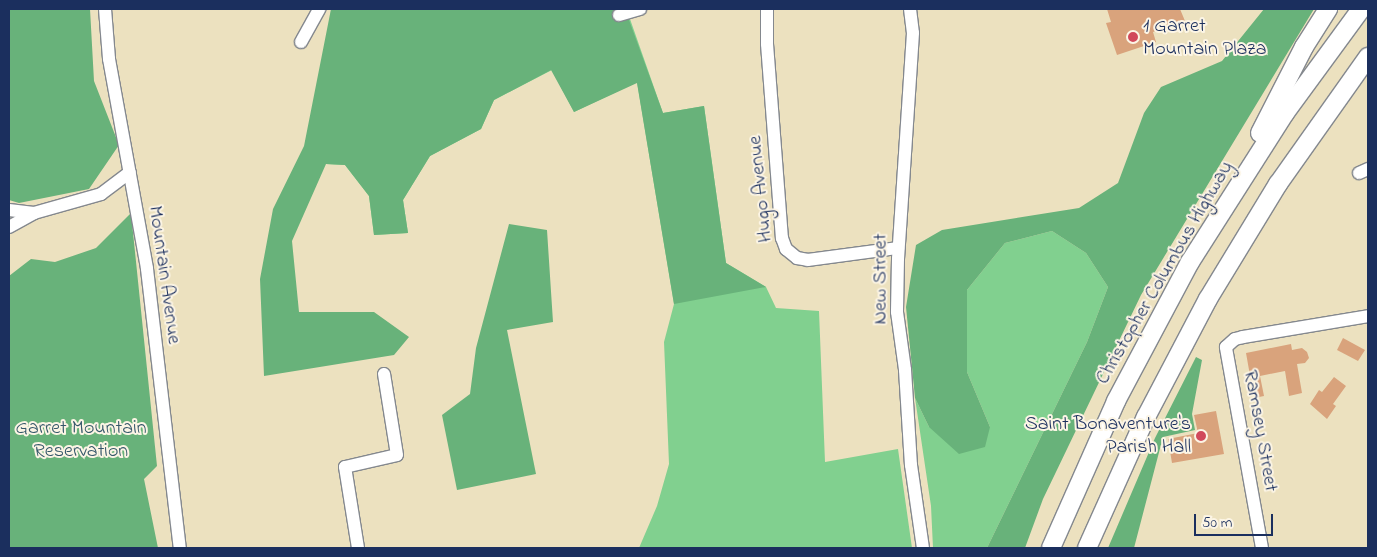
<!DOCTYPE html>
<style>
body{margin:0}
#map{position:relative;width:1377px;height:557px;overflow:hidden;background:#ece1bf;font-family:"Indie Flower",sans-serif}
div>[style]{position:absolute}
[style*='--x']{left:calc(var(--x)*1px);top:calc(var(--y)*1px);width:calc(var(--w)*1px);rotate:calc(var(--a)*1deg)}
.green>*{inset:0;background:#81d08f}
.forest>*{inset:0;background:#68b27a}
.building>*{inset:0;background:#d9a37c}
.roads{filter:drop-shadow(1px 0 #84888e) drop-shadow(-1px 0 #84888e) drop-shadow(0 1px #84888e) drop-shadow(0 -1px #84888e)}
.minor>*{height:12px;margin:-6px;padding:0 6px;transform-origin:6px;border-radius:6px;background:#fff}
.highway>*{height:18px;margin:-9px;padding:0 9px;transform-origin:9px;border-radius:9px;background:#fff}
.dots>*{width:14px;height:14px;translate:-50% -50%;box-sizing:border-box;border:2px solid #fcf5e5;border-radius:50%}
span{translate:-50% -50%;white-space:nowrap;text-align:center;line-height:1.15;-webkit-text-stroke:4px #fcf5e5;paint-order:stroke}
.poi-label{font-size:20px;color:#1b2f5e}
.left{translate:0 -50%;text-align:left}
.right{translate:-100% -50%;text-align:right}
.street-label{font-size:20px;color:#1b2f5e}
.park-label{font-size:20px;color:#34576a}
.frame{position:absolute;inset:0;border:10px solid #1b2f5e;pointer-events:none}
.scale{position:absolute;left:1194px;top:514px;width:79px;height:22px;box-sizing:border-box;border:2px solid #1b2f5e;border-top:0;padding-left:6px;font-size:15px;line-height:18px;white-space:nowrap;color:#1b2f5e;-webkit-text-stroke:4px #fcf5e5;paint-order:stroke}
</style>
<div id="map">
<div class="green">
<i style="clip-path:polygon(331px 9px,630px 19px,663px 113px,704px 106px,726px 263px,766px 287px,776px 308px,819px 311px,825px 462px,898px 449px,912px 548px,639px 548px,657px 506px,669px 464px,664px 342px,674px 304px,637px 82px,574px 112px,552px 70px,494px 100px,481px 129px,430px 156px,403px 200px,408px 233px,374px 235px,369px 196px,345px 165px,326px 164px)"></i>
<i style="clip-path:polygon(1052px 231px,1086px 253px,1108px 287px,1087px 342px,987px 548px,933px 548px,931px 506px,915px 398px,929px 427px,990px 427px,967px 372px,967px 290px,1005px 243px)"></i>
</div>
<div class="forest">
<i style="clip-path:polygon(9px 9px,90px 9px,94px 81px,119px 145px,89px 189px,19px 203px,9px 200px)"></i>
<i style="clip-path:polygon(331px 9px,625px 9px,663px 113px,704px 106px,726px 263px,766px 287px,674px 304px,637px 83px,574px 112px,551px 70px,494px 100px,481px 129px,430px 156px,403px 200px,408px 233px,374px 235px,369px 196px,345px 165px,326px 164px,292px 241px,299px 312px,374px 312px,409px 337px,394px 355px,264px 376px,260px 279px,273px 209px,304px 146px)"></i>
<i style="clip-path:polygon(1264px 9px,1314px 9px,1141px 295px,1043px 499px,1025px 548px,987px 548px,1087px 342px,1108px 287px,1086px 253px,1052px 231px,1005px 243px,967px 290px,967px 372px,990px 427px,985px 447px,959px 454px,929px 427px,915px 398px,906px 307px,916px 245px,942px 230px,1079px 208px,1118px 183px,1144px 113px,1161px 87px,1222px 61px)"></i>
<i style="clip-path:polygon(131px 213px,157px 466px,144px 479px,158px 548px,9px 548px,9px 276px,31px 259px,55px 262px,96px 248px)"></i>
<i style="clip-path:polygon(509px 224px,547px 230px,553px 322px,507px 330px,536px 474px,457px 490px,442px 415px,470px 394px,476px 348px)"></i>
<i style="clip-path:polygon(1196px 357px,1202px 360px,1192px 414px,1195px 430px,1163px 437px,1134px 548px,1108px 548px,1155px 438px)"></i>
</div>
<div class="building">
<i style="clip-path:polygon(1107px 9px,1180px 9px,1185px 21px,1153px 32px,1156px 42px,1117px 55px,1106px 23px,1111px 22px)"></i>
<i style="clip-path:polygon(1343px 338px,1365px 350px,1358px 361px,1337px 350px)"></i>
<i style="clip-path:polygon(1291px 344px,1292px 350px,1302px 348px,1307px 352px,1309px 358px,1305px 363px,1297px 364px,1302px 393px,1289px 396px,1285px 371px,1260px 376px,1264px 396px,1254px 398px,1246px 353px)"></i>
<i style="clip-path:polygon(1334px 377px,1346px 386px,1333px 404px,1336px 406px,1327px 419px,1310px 404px,1319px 390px,1322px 392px)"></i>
<i style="clip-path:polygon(1216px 411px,1224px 454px,1172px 463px,1168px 439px,1198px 433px,1194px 415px)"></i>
</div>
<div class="roads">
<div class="minor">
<i style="--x:105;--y:9;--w:50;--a:85.4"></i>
<i style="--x:109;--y:59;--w:213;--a:79.7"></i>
<i style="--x:147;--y:269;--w:281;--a:83.3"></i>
<i style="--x:767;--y:9;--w:35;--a:90"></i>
<i style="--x:767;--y:44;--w:195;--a:85.6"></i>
<i style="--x:782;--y:238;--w:12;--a:70"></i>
<i style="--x:786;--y:249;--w:14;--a:39"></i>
<i style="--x:797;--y:258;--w:11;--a:10"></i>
<i style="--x:808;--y:260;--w:91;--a:-7.6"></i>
<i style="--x:910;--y:9;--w:24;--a:83"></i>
<i style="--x:913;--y:33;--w:226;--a:93.8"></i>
<i style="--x:898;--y:259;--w:53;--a:91.1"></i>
<i style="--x:897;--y:312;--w:59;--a:82.1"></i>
<i style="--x:905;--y:370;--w:95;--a:86.4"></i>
<i style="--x:911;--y:465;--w:84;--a:81.8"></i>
<i style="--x:619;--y:15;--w:22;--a:-16"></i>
<i style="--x:301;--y:42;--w:38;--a:-61"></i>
<i style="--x:1359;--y:173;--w:10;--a:-24"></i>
<i style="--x:9;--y:210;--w:25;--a:7"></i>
<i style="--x:9;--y:227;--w:29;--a:-29"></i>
<i style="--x:34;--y:213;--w:70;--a:-15.8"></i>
<i style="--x:101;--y:194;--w:36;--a:-37"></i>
<i style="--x:358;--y:548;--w:82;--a:-99.1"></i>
<i style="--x:345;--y:467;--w:53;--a:-13"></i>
<i style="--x:397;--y:455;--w:82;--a:-99.1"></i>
<i style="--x:1262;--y:548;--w:204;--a:-100.2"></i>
<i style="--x:1226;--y:347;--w:12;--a:-42"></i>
<i style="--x:1235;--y:339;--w:8;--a:-14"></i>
<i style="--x:1243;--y:337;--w:127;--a:-9.5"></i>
</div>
<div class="highway">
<i style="--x:1260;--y:133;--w:97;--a:-62.9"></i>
<i style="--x:1304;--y:47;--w:45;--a:-57.7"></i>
<i style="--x:1051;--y:548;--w:161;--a:-66.1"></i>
<i style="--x:1116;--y:401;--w:157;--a:-62"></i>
<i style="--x:1190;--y:262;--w:177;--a:-57.5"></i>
<i style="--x:1285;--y:113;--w:129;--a:-53.8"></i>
<i style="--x:1087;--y:548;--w:144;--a:-65.8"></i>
<i style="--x:1146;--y:417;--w:133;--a:-62.3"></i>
<i style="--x:1208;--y:299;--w:135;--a:-58.7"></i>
<i style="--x:1278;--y:184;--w:156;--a:-54.7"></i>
</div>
</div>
<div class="dots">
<i style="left:1133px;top:37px;background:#d1495b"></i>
<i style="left:1201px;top:436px;background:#d1495b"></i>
</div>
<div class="poi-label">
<span class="left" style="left:1143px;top:38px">1 Garret<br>Mountain Plaza</span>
<span class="right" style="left:1191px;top:436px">Saint Bonaventure's<br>Parish Hall</span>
</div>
<div class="street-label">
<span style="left:761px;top:189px;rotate:-96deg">Hugo Avenue</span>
<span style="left:1165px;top:273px;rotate:-60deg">Christopher Columbus Highway</span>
<span style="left:164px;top:275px;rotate:82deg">Mountain Avenue</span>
<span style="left:881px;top:279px;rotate:-90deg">New Street</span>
<span style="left:1260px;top:431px;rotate:80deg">Ramsey Street</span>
</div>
<div class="park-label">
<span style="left:81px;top:440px">Garret Mountain<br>Reservation</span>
</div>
<div class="frame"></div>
<div class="scale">50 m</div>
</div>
